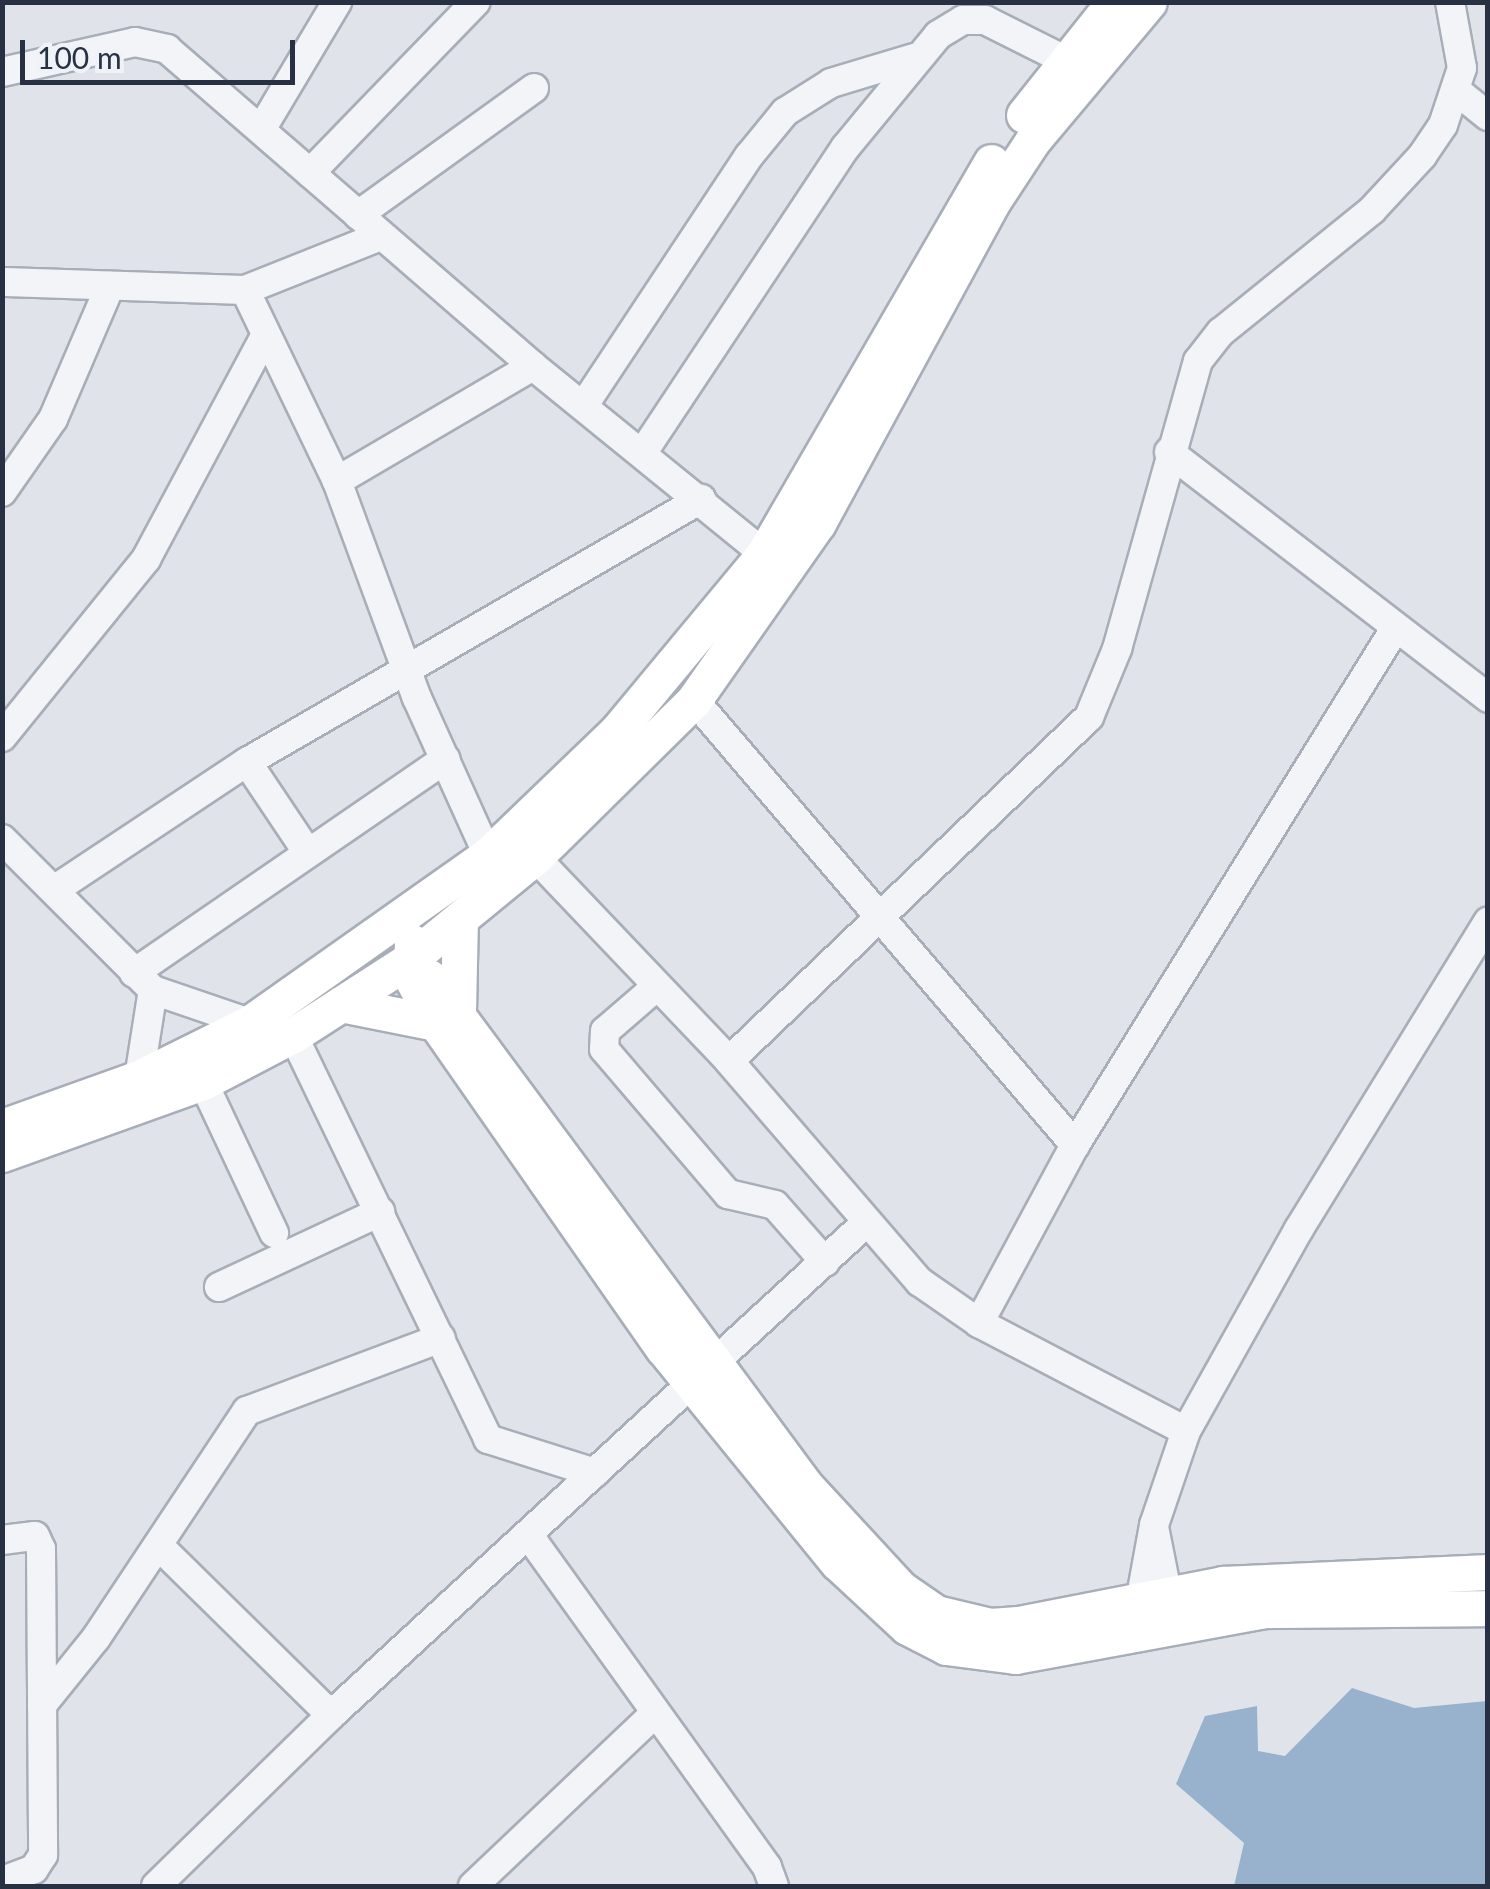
<!DOCTYPE html>
<style>
body{margin:0}
#map{position:relative;width:1490px;height:1889px;overflow:hidden;background:#e0e4ea;font-family:Lato,sans-serif}
div>[style]{position:absolute}
[style*='--x']{left:calc(var(--x)*1px);top:calc(var(--y)*1px);width:calc(var(--w)*1px);rotate:calc(var(--a)*1deg)}
.water>*{inset:0;background:#98b1cd}
.roads{filter:drop-shadow(2px 0 #a8aeb8) drop-shadow(-2px 0 #a8aeb8) drop-shadow(0 2px #a8aeb8) drop-shadow(0 -2px #a8aeb8)}
.minor>*{height:28px;margin:-14px;padding:0 14px;transform-origin:14px;border-radius:14px;background:#f3f4f8}
.major>*{height:35px;margin:-17.5px;padding:0 17.5px;transform-origin:17.5px;border-radius:17.5px;background:#fff}
span{translate:-50% -50%;white-space:nowrap;text-align:center;line-height:1.15;-webkit-text-stroke:10px #eff3f7;paint-order:stroke}
.frame{position:absolute;inset:0;border:5px solid #273143;pointer-events:none}
.scale{position:absolute;left:20px;top:40px;width:275px;height:45px;box-sizing:border-box;border:5px solid #273143;border-top:0;padding-left:12px;font-size:30px;line-height:35px;white-space:nowrap;color:#273143;-webkit-text-stroke:8px #eff3f7;paint-order:stroke}
</style>
<div id="map">
<div class="water">
<i style="clip-path:polygon(1352px 1688px,1414px 1708px,1487px 1701px,1487px 1886px,1234px 1886px,1244px 1843px,1176px 1784px,1205px 1716px,1257px 1706px,1258px 1751px,1285px 1756px)"></i>
</div>
<div class="roads">
<div class="minor">
<i style="--x:2;--y:72;--w:136;--a:-12.7"></i>
<i style="--x:135;--y:42;--w:33;--a:12"></i>
<i style="--x:167;--y:49;--w:484;--a:40.9"></i>
<i style="--x:533;--y:366;--w:298;--a:39.1"></i>
<i style="--x:1458;--y:92;--w:38;--a:39"></i>
<i style="--x:262;--y:128;--w:147;--a:-59.2"></i>
<i style="--x:310;--y:173;--w:238;--a:-45.9"></i>
<i style="--x:358;--y:215;--w:217;--a:-35.8"></i>
<i style="--x:2;--y:282;--w:243;--a:1.9"></i>
<i style="--x:245;--y:290;--w:146;--a:-21.7"></i>
<i style="--x:245;--y:290;--w:212;--a:64.3"></i>
<i style="--x:337;--y:481;--w:231;--a:69.8"></i>
<i style="--x:417;--y:698;--w:172;--a:65.7"></i>
<i style="--x:584;--y:405;--w:299;--a:-56.5"></i>
<i style="--x:749;--y:156;--w:57;--a:-50.7"></i>
<i style="--x:785;--y:112;--w:54;--a:-32.2"></i>
<i style="--x:831;--y:83;--w:87;--a:-16.8"></i>
<i style="--x:643;--y:452;--w:365;--a:-56.4"></i>
<i style="--x:845;--y:148;--w:146;--a:-50.5"></i>
<i style="--x:938;--y:35;--w:29;--a:-31"></i>
<i style="--x:963;--y:20;--w:22;--a:0"></i>
<i style="--x:985;--y:20;--w:87;--a:26.6"></i>
<i style="--x:1169;--y:452;--w:403;--a:37.6"></i>
<i style="--x:337;--y:481;--w:227;--a:-30.4"></i>
<i style="--x:2;--y:492;--w:89;--a:-55.1"></i>
<i style="--x:53;--y:419;--w:145;--a:-66.8"></i>
<i style="--x:694;--y:700;--w:586;--a:49.43"></i>
<i style="--x:2;--y:737;--w:229;--a:-51"></i>
<i style="--x:146;--y:559;--w:253;--a:-61.9"></i>
<i style="--x:247;--y:762;--w:106;--a:56.2"></i>
<i style="--x:2;--y:839;--w:214;--a:45"></i>
<i style="--x:153;--y:990;--w:102;--a:18.8"></i>
<i style="--x:535;--y:857;--w:282;--a:46.4"></i>
<i style="--x:729;--y:1061;--w:292;--a:49.2"></i>
<i style="--x:920;--y:1282;--w:72;--a:34.8"></i>
<i style="--x:979;--y:1323;--w:233;--a:27.6"></i>
<i style="--x:54;--y:890;--w:232;--a:-33.6"></i>
<i style="--x:247;--y:762;--w:525;--a:-30.08"></i>
<i style="--x:134;--y:973;--w:378;--a:-34.5"></i>
<i style="--x:656;--y:987;--w:67;--a:139.2"></i>
<i style="--x:605;--y:1031;--w:18;--a:93"></i>
<i style="--x:604;--y:1049;--w:191;--a:49.5"></i>
<i style="--x:728;--y:1194;--w:48;--a:13.2"></i>
<i style="--x:775;--y:1205;--w:76;--a:48.7"></i>
<i style="--x:293;--y:1035;--w:449;--a:64.2"></i>
<i style="--x:488;--y:1439;--w:112;--a:17.6"></i>
<i style="--x:729;--y:1061;--w:498;--a:-43.7"></i>
<i style="--x:1089;--y:717;--w:74;--a:-67.6"></i>
<i style="--x:1117;--y:649;--w:299;--a:-74.3"></i>
<i style="--x:1198;--y:361;--w:37;--a:-52"></i>
<i style="--x:1221;--y:332;--w:194;--a:-38.9"></i>
<i style="--x:1372;--y:210;--w:74;--a:-47.2"></i>
<i style="--x:1422;--y:156;--w:37;--a:-56"></i>
<i style="--x:1443;--y:125;--w:60;--a:-71.6"></i>
<i style="--x:1462;--y:68;--w:67;--a:-100.3"></i>
<i style="--x:139;--y:1078;--w:89;--a:-81"></i>
<i style="--x:203;--y:1082;--w:167;--a:64.8"></i>
<i style="--x:219;--y:1287;--w:178;--a:-25"></i>
<i style="--x:979;--y:1323;--w:202;--a:-61.7"></i>
<i style="--x:1075;--y:1145;--w:609;--a:-58.21"></i>
<i style="--x:1154;--y:1527;--w:87;--a:78.7"></i>
<i style="--x:530;--y:1537;--w:406;--a:54.3"></i>
<i style="--x:767;--y:1867;--w:20;--a:70"></i>
<i style="--x:2;--y:1540;--w:33;--a:-7"></i>
<i style="--x:35;--y:1536;--w:14;--a:65"></i>
<i style="--x:41;--y:1549;--w:306;--a:89.6"></i>
<i style="--x:43;--y:1855;--w:17;--a:123"></i>
<i style="--x:34;--y:1869;--w:34;--a:159"></i>
<i style="--x:159;--y:1546;--w:241;--a:44.5"></i>
<i style="--x:1137;--y:1618;--w:95;--a:-79.6"></i>
<i style="--x:1154;--y:1525;--w:99;--a:-71.2"></i>
<i style="--x:1186;--y:1431;--w:231;--a:-60.8"></i>
<i style="--x:1299;--y:1229;--w:361;--a:-58.4"></i>
<i style="--x:42;--y:1705;--w:86;--a:-51.1"></i>
<i style="--x:96;--y:1638;--w:273;--a:-56.4"></i>
<i style="--x:247;--y:1411;--w:207;--a:-20.6"></i>
<i style="--x:156;--y:1886;--w:245;--a:-44.3"></i>
<i style="--x:331;--y:1715;--w:728;--a:-42.61"></i>
<i style="--x:473;--y:1886;--w:247;--a:-43.5"></i>
</div>
<div class="major">
<i style="--x:1024;--y:115;--w:144;--a:-51.5"></i>
<i style="--x:412;--y:942;--w:35;--a:92"></i>
<i style="--x:411;--y:977;--w:52;--a:61.5"></i>
<i style="--x:436;--y:1023;--w:396;--a:55.1"></i>
<i style="--x:663;--y:1348;--w:277;--a:50.9"></i>
<i style="--x:838;--y:1563;--w:94;--a:42.8"></i>
<i style="--x:907;--y:1627;--w:44;--a:27.1"></i>
<i style="--x:946;--y:1647;--w:70;--a:7.4"></i>
<i style="--x:1015;--y:1656;--w:254;--a:-10.4"></i>
<i style="--x:1265;--y:1610;--w:223;--a:-0.5"></i>
<i style="--x:429;--y:977;--w:632;--a:53.49"></i>
<i style="--x:805;--y:1485;--w:140;--a:47.3"></i>
<i style="--x:900;--y:1588;--w:44;--a:34.8"></i>
<i style="--x:936;--y:1613;--w:56;--a:13.5"></i>
<i style="--x:990;--y:1626;--w:28;--a:-4"></i>
<i style="--x:1018;--y:1624;--w:209;--a:-11"></i>
<i style="--x:1223;--y:1584;--w:265;--a:-2.6"></i>
<i style="--x:341;--y:1004;--w:97;--a:11.3"></i>
<i style="--x:458;--y:1012;--w:92;--a:-88.8"></i>
<i style="--x:2;--y:1127;--w:145;--a:-19.7"></i>
<i style="--x:139;--y:1078;--w:124;--a:-26.4"></i>
<i style="--x:250;--y:1023;--w:291;--a:-35.2"></i>
<i style="--x:488;--y:855;--w:179;--a:-43.9"></i>
<i style="--x:617;--y:731;--w:230;--a:-50.3"></i>
<i style="--x:764;--y:554;--w:453;--a:-59.9"></i>
<i style="--x:2;--y:1154;--w:214;--a:-19.7"></i>
<i style="--x:203;--y:1082;--w:102;--a:-27.6"></i>
<i style="--x:293;--y:1035;--w:137;--a:-32.8"></i>
<i style="--x:408;--y:961;--w:164;--a:-39.3"></i>
<i style="--x:535;--y:857;--w:223;--a:-44.6"></i>
<i style="--x:694;--y:700;--w:216;--a:-55"></i>
<i style="--x:818;--y:523;--w:363;--a:-61.5"></i>
<i style="--x:991;--y:204;--w:77;--a:-56.7"></i>
<i style="--x:1033;--y:140;--w:180;--a:-50"></i>
</div>
</div>
<div class="frame"></div>
<div class="scale">100 m</div>
</div>
